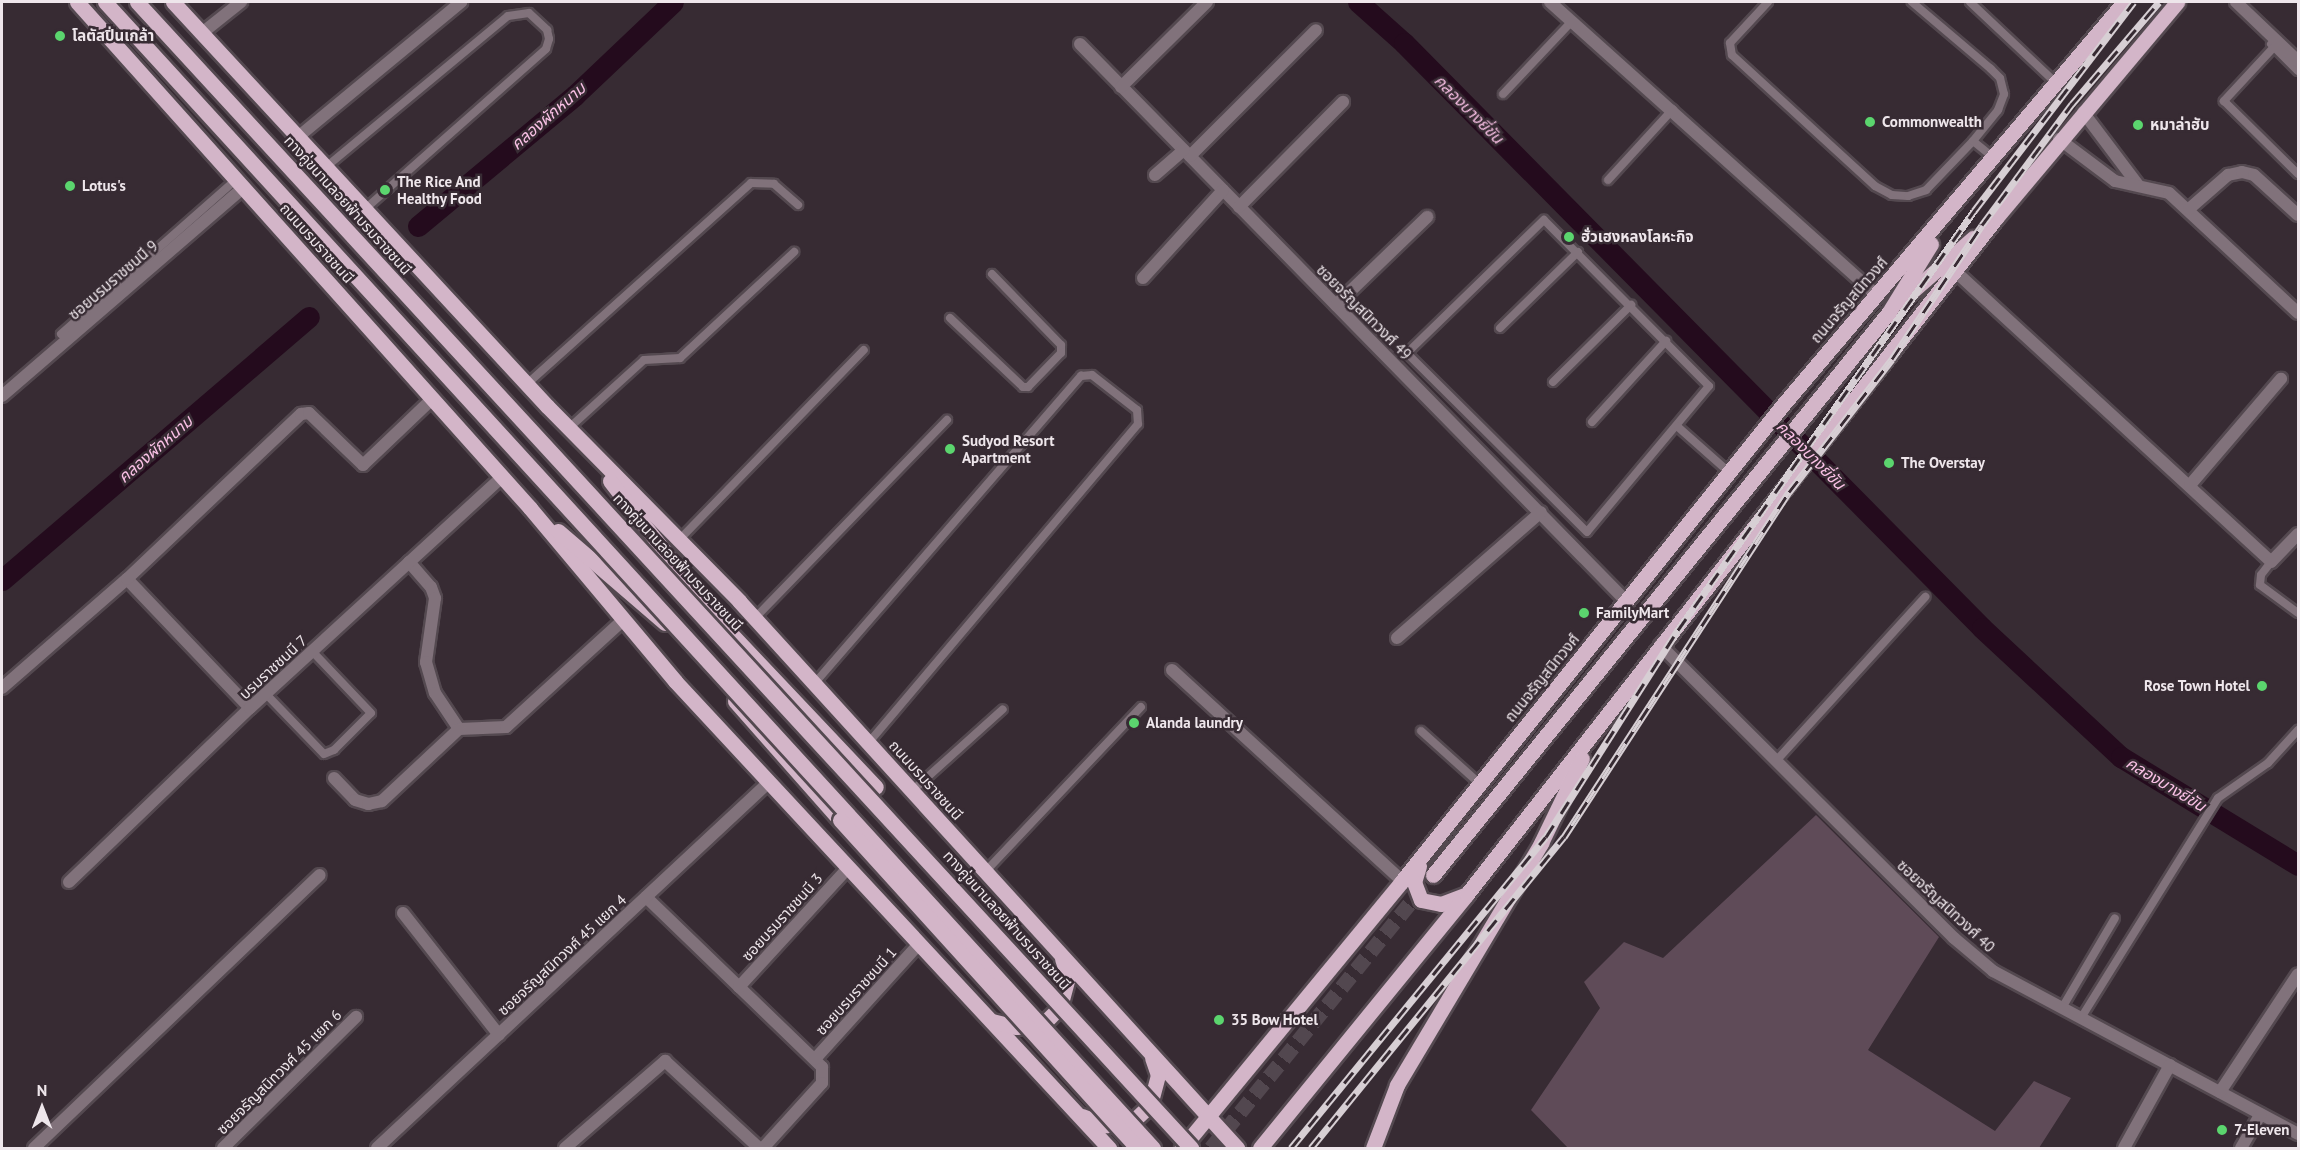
<!DOCTYPE html>
<meta charset="utf-8">
<style>
body{margin:0}
#map{position:relative;width:2300px;height:1150px;overflow:hidden;background:#372b33;font-family:"PT Sans","Noto Sans Thai",sans-serif}
div>[style]{position:absolute}
[style*='--x']{left:calc(var(--x)*1px);top:calc(var(--y)*1px);width:calc(var(--w)*1px);rotate:calc(var(--a)*1deg)}
.green>*{inset:0;background:#5f4b58}
.canal>*{height:21px;margin:-10.5px;padding:0 10.5px;transform-origin:10.5px;border-radius:10.5px;background:#240b1d}
.primary-tunnel>*{height:15px;margin-top:-7.5px;transform-origin:0;background:repeating-linear-gradient(90deg,#52474f 0 15px,transparent 0 23px)}
.roads{filter:drop-shadow(2px 0 #544950) drop-shadow(-2px 0 #544950) drop-shadow(0 2px #544950) drop-shadow(0 -2px #544950)}
.lane>*{height:8px;margin:-4px;padding:0 4px;transform-origin:4px;border-radius:4px;background:#81727b}
.street>*{height:12px;margin:-6px;padding:0 6px;transform-origin:6px;border-radius:6px;background:#81727b}
.primary>*{height:15px;margin:-7.5px;padding:0 7.5px;transform-origin:7.5px;border-radius:7.5px;background:#d3b5c8}
.rail>*{height:7px;margin-top:-3.5px;transform-origin:0;background:repeating-linear-gradient(90deg,#372b33 0 14px,#d7cfd4 0 28px);box-sizing:border-box;border-block:2px solid #d7cfd4}
.bridges{filter:drop-shadow(2px 0 #544950) drop-shadow(-2px 0 #544950) drop-shadow(0 2px #544950) drop-shadow(0 -2px #544950)}
.primary-bridge>*{height:15px;margin:-7.5px;padding:0 7.5px;transform-origin:7.5px;border-radius:7.5px;background:#d3b5c8}
.dots>*{width:16px;height:16px;translate:-50% -50%;box-sizing:border-box;border:3px solid #372b33;border-radius:50%}
span{translate:-50% -50%;white-space:nowrap;text-align:center;line-height:1.15;-webkit-text-stroke:5px #372b33;paint-order:stroke}
.poi-label{font-size:15px;color:#eee6eb;font-weight:700}
.left{translate:0 -50%;text-align:left}
.right{translate:-100% -50%;text-align:right}
.street-label{font-size:15px;color:#eee6eb}
.water-label{font-size:16px;color:#fbc2e7;font-style:italic}
.frame{position:absolute;inset:0;border:3px solid #eee6eb;pointer-events:none}
.north{position:absolute;left:12px;top:1078px;width:60px;height:60px;-webkit-text-stroke:4px #372b33;paint-order:stroke;rotate:0deg;font-size:16px;font-weight:700;line-height:24px;text-align:center;color:#eee6eb}
.north::after{content:'';display:block;margin:auto;width:21px;height:27px;background:#eee6eb;clip-path:polygon(50% 0,100% 100%,50% 72%,0 100%)}
</style>
<div id="map">
<div class="green">
<i style="clip-path:polygon(1816px 815px,1939px 937px,1868px 1050px,1995px 1131px,2034px 1081px,2071px 1098px,2039px 1148px,1568px 1148px,1531px 1110px,1600px 1008px,1584px 982px,1624px 942px,1663px 958px)"></i>
</div>
<div class="canal">
<i style="--x:1358;--y:2;--w:62;--a:41.7"></i>
<i style="--x:1404;--y:43;--w:822;--a:45.34"></i>
<i style="--x:1982;--y:628;--w:190;--a:42.9"></i>
<i style="--x:2121;--y:757;--w:207;--a:31.4"></i>
<i style="--x:418;--y:226;--w:204;--a:-39.8"></i>
<i style="--x:575;--y:95;--w:135;--a:-43.5"></i>
<i style="--x:2;--y:580;--w:404;--a:-40.6"></i>
</div>
<div class="primary-tunnel">
<i style="--x:1211;--y:1148;--w:352;--a:-50.9"></i>
</div>
<div class="roads">
<div class="lane">
<i style="--x:1768;--y:2;--w:56;--a:132.8"></i>
<i style="--x:1730;--y:43;--w:12;--a:81"></i>
<i style="--x:1732;--y:55;--w:194;--a:42.5"></i>
<i style="--x:1875;--y:186;--w:19;--a:28"></i>
<i style="--x:1892;--y:195;--w:16;--a:4"></i>
<i style="--x:1908;--y:196;--w:19;--a:-18"></i>
<i style="--x:1926;--y:190;--w:68;--a:-46.2"></i>
<i style="--x:1973;--y:141;--w:40;--a:-51"></i>
<i style="--x:1998;--y:110;--w:17;--a:-69"></i>
<i style="--x:2004;--y:94;--w:16;--a:-104"></i>
<i style="--x:2000;--y:78;--w:13;--a:-135"></i>
<i style="--x:1991;--y:69;--w:104;--a:-139.7"></i>
<i style="--x:1970;--y:2;--w:118;--a:43.3"></i>
<i style="--x:2271;--y:44;--w:38;--a:45"></i>
<i style="--x:2274;--y:47;--w:74;--a:132.8"></i>
<i style="--x:2224;--y:101;--w:104;--a:44.6"></i>
<i style="--x:1503;--y:94;--w:100;--a:-46.6"></i>
<i style="--x:1973;--y:141;--w:27;--a:39"></i>
<i style="--x:326;--y:167;--w:236;--a:-39.7"></i>
<i style="--x:508;--y:16;--w:21;--a:-8"></i>
<i style="--x:529;--y:13;--w:25;--a:43"></i>
<i style="--x:547;--y:30;--w:9;--a:77"></i>
<i style="--x:549;--y:39;--w:10;--a:107"></i>
<i style="--x:546;--y:49;--w:242;--a:138.5"></i>
<i style="--x:1608;--y:180;--w:96;--a:-47.5"></i>
<i style="--x:1544;--y:220;--w:234;--a:45.2"></i>
<i style="--x:1709;--y:386;--w:190;--a:129.9"></i>
<i style="--x:1587;--y:532;--w:254;--a:-135.2"></i>
<i style="--x:1407;--y:353;--w:191;--a:-44.2"></i>
<i style="--x:950;--y:318;--w:100;--a:43.4"></i>
<i style="--x:1023;--y:387;--w:5;--a:0"></i>
<i style="--x:1028;--y:387;--w:47;--a:-45.9"></i>
<i style="--x:1061;--y:353;--w:8;--a:-90"></i>
<i style="--x:1061;--y:345;--w:99;--a:-134.2"></i>
<i style="--x:1500;--y:328;--w:109;--a:-44.3"></i>
<i style="--x:61;--y:334;--w:235;--a:-41.4"></i>
<i style="--x:1553;--y:382;--w:110;--a:-44.6"></i>
<i style="--x:527;--y:384;--w:301;--a:-41.9"></i>
<i style="--x:751;--y:183;--w:23;--a:2"></i>
<i style="--x:774;--y:184;--w:32;--a:41"></i>
<i style="--x:1592;--y:422;--w:110;--a:-47.6"></i>
<i style="--x:1678;--y:427;--w:69;--a:41.5"></i>
<i style="--x:569;--y:428;--w:101;--a:-42.2"></i>
<i style="--x:644;--y:360;--w:36;--a:-3"></i>
<i style="--x:680;--y:358;--w:156;--a:-42.9"></i>
<i style="--x:679;--y:540;--w:265;--a:-45.8"></i>
<i style="--x:2271;--y:562;--w:16;--a:128"></i>
<i style="--x:2261;--y:575;--w:10;--a:96"></i>
<i style="--x:2260;--y:585;--w:47;--a:36.4"></i>
<i style="--x:755;--y:618;--w:276;--a:-45.9"></i>
<i style="--x:814;--y:684;--w:408;--a:-49.1"></i>
<i style="--x:1081;--y:376;--w:11;--a:-5"></i>
<i style="--x:1092;--y:375;--w:57;--a:37.9"></i>
<i style="--x:1137;--y:410;--w:14;--a:86"></i>
<i style="--x:1138;--y:424;--w:418;--a:130.2"></i>
<i style="--x:266;--y:694;--w:83;--a:46"></i>
<i style="--x:324;--y:754;--w:11;--a:-22"></i>
<i style="--x:334;--y:750;--w:52;--a:-45"></i>
<i style="--x:371;--y:713;--w:86;--a:-133.6"></i>
<i style="--x:1421;--y:731;--w:79;--a:41.9"></i>
<i style="--x:1776;--y:761;--w:222;--a:-47.7"></i>
<i style="--x:912;--y:791;--w:122;--a:-42"></i>
<i style="--x:985;--y:872;--w:227;--a:-46.6"></i>
<i style="--x:2062;--y:1008;--w:104;--a:-59.5"></i>
<i style="--x:2081;--y:1018;--w:259;--a:-58.1"></i>
<i style="--x:2218;--y:798;--w:61;--a:-35"></i>
<i style="--x:2268;--y:763;--w:45;--a:-47.7"></i>
</div>
<div class="street">
<i style="--x:1550;--y:2;--w:439;--a:41.9"></i>
<i style="--x:2236;--y:2;--w:86;--a:43.6"></i>
<i style="--x:202;--y:33;--w:50;--a:-38.5"></i>
<i style="--x:1080;--y:44;--w:781;--a:45.57"></i>
<i style="--x:1121;--y:87;--w:121;--a:-44.7"></i>
<i style="--x:2083;--y:112;--w:91;--a:53"></i>
<i style="--x:298;--y:137;--w:212;--a:-39.6"></i>
<i style="--x:2059;--y:139;--w:70;--a:36.9"></i>
<i style="--x:2115;--y:181;--w:55;--a:12.5"></i>
<i style="--x:2169;--y:193;--w:176;--a:42.9"></i>
<i style="--x:1190;--y:156;--w:178;--a:-45"></i>
<i style="--x:1155;--y:175;--w:38;--a:-41"></i>
<i style="--x:1239;--y:207;--w:148;--a:-45.3"></i>
<i style="--x:2189;--y:209;--w:52;--a:-41.1"></i>
<i style="--x:2228;--y:175;--w:14;--a:-12"></i>
<i style="--x:2242;--y:172;--w:12;--a:14"></i>
<i style="--x:2254;--y:175;--w:59;--a:42.3"></i>
<i style="--x:1956;--y:272;--w:428;--a:42.6"></i>
<i style="--x:2271;--y:562;--w:39;--a:-46"></i>
<i style="--x:1143;--y:278;--w:119;--a:-47.7"></i>
<i style="--x:1336;--y:305;--w:127;--a:-44"></i>
<i style="--x:2;--y:396;--w:320;--a:-40.8"></i>
<i style="--x:2190;--y:485;--w:140;--a:-49.4"></i>
<i style="--x:409;--y:562;--w:33;--a:49"></i>
<i style="--x:431;--y:587;--w:12;--a:70"></i>
<i style="--x:435;--y:598;--w:65;--a:98"></i>
<i style="--x:426;--y:662;--w:32;--a:74"></i>
<i style="--x:435;--y:693;--w:43;--a:56.3"></i>
<i style="--x:459;--y:729;--w:47;--a:-2.4"></i>
<i style="--x:506;--y:727;--w:159;--a:-42.4"></i>
<i style="--x:127;--y:579;--w:178;--a:46.4"></i>
<i style="--x:1397;--y:638;--w:191;--a:-41.2"></i>
<i style="--x:1660;--y:645;--w:415;--a:44.9"></i>
<i style="--x:1954;--y:938;--w:51;--a:40.2"></i>
<i style="--x:1993;--y:971;--w:346;--a:28.1"></i>
<i style="--x:1172;--y:670;--w:312;--a:42.5"></i>
<i style="--x:2;--y:688;--w:166;--a:-41.1"></i>
<i style="--x:127;--y:579;--w:240;--a:-43.5"></i>
<i style="--x:301;--y:414;--w:8;--a:-7"></i>
<i style="--x:309;--y:413;--w:75;--a:43.9"></i>
<i style="--x:363;--y:465;--w:95;--a:-43.7"></i>
<i style="--x:334;--y:778;--w:30;--a:46"></i>
<i style="--x:355;--y:800;--w:14;--a:17"></i>
<i style="--x:368;--y:804;--w:14;--a:-12"></i>
<i style="--x:382;--y:801;--w:105;--a:-43.1"></i>
<i style="--x:69;--y:882;--w:251;--a:-43.9"></i>
<i style="--x:250;--y:708;--w:342;--a:-42.5"></i>
<i style="--x:646;--y:897;--w:245;--a:44"></i>
<i style="--x:822;--y:1067;--w:16;--a:90"></i>
<i style="--x:822;--y:1083;--w:88;--a:132.2"></i>
<i style="--x:403;--y:913;--w:155;--a:51.8"></i>
<i style="--x:739;--y:987;--w:161;--a:-47.5"></i>
<i style="--x:815;--y:1059;--w:155;--a:-47.9"></i>
<i style="--x:2220;--y:1092;--w:141;--a:-56.5"></i>
<i style="--x:34;--y:1148;--w:395;--a:-43.7"></i>
<i style="--x:223;--y:1148;--w:187;--a:-44.6"></i>
<i style="--x:377;--y:1148;--w:535;--a:-43.03"></i>
<i style="--x:565;--y:1148;--w:133;--a:-41"></i>
<i style="--x:665;--y:1061;--w:128;--a:42.8"></i>
<i style="--x:2124;--y:1148;--w:95;--a:-61"></i>
<i style="--x:2241;--y:1148;--w:39;--a:-60"></i>
</div>
<div class="primary">
<i style="--x:77;--y:2;--w:679;--a:48.16"></i>
<i style="--x:530;--y:508;--w:226;--a:50"></i>
<i style="--x:675;--y:681;--w:638;--a:47.1"></i>
<i style="--x:173;--y:2;--w:551;--a:47.21"></i>
<i style="--x:547;--y:406;--w:274;--a:45.4"></i>
<i style="--x:739;--y:601;--w:740;--a:47.68"></i>
<i style="--x:1901;--y:301;--w:96;--a:-41.2"></i>
<i style="--x:610;--y:481;--w:175;--a:52.2"></i>
<i style="--x:717;--y:619;--w:231;--a:46.6"></i>
<i style="--x:558;--y:531;--w:141;--a:40.7"></i>
<i style="--x:735;--y:701;--w:159;--a:48.6"></i>
<i style="--x:1419;--y:866;--w:17;--a:107"></i>
<i style="--x:1414;--y:882;--w:19;--a:69"></i>
<i style="--x:1421;--y:900;--w:20;--a:11"></i>
<i style="--x:1441;--y:904;--w:26;--a:-21"></i>
<i style="--x:1433;--y:875;--w:725;--a:-50.99"></i>
<i style="--x:1889;--y:312;--w:80;--a:-58.3"></i>
<i style="--x:992;--y:1021;--w:25;--a:14"></i>
<i style="--x:1016;--y:1027;--w:27;--a:-6"></i>
<i style="--x:1043;--y:1024;--w:24;--a:-45"></i>
<i style="--x:1060;--y:1007;--w:31;--a:-75"></i>
<i style="--x:1068;--y:977;--w:19;--a:-108"></i>
<i style="--x:1082;--y:1116;--w:26;--a:21"></i>
<i style="--x:1106;--y:1125;--w:27;--a:-8"></i>
<i style="--x:1133;--y:1121;--w:23;--a:-43"></i>
<i style="--x:1150;--y:1105;--w:31;--a:-75"></i>
<i style="--x:1158;--y:1075;--w:18;--a:-109"></i>
<i style="--x:1182;--y:1148;--w:346;--a:-50.5"></i>
<i style="--x:1402;--y:881;--w:607;--a:-51.35"></i>
<i style="--x:1781;--y:407;--w:531;--a:-49.74"></i>
<i style="--x:1260;--y:1148;--w:328;--a:-50.8"></i>
<i style="--x:1467;--y:894;--w:858;--a:-51.96"></i>
<i style="--x:1996;--y:218;--w:282;--a:-50"></i>
<i style="--x:1373;--y:1148;--w:67;--a:-69.1"></i>
<i style="--x:1397;--y:1085;--w:282;--a:-59.2"></i>
<i style="--x:1541;--y:843;--w:94;--a:-64.2"></i>
</div>
</div>
<div class="rail">
<i style="--x:1291;--y:1148;--w:402;--a:-50.7"></i>
<i style="--x:1546;--y:837;--w:246;--a:-57.5"></i>
<i style="--x:1678;--y:630;--w:513;--a:-54.76"></i>
<i style="--x:1974;--y:211;--w:263;--a:-52.6"></i>
<i style="--x:1311;--y:1148;--w:401;--a:-50.9"></i>
<i style="--x:1564;--y:837;--w:412;--a:-56.9"></i>
<i style="--x:1789;--y:492;--w:168;--a:-52.2"></i>
<i style="--x:1892;--y:359;--w:161;--a:-56.1"></i>
<i style="--x:1982;--y:225;--w:151;--a:-53.4"></i>
<i style="--x:2072;--y:104;--w:134;--a:-49.5"></i>
</div>
<div class="bridges">
<div class="primary-bridge">
<i style="--x:105;--y:2;--w:1553;--a:47.56"></i>
<i style="--x:137;--y:2;--w:1557;--a:47.39"></i>
<i style="--x:840;--y:820;--w:442;--a:47.8"></i>
</div>
</div>
<div class="dots">
<i style="left:60px;top:36px;background:#5bd56e"></i>
<i style="left:1870px;top:122px;background:#5bd56e"></i>
<i style="left:2138px;top:125px;background:#5bd56e"></i>
<i style="left:70px;top:186px;background:#5bd56e"></i>
<i style="left:385px;top:190px;background:#5bd56e"></i>
<i style="left:1569px;top:237px;background:#5bd56e"></i>
<i style="left:950px;top:449px;background:#5bd56e"></i>
<i style="left:1889px;top:463px;background:#5bd56e"></i>
<i style="left:1584px;top:613px;background:#5bd56e"></i>
<i style="left:2262px;top:686px;background:#5bd56e"></i>
<i style="left:1134px;top:723px;background:#5bd56e"></i>
<i style="left:1219px;top:1020px;background:#5bd56e"></i>
<i style="left:2222px;top:1130px;background:#5bd56e"></i>
</div>
<div class="poi-label">
<span class="left" style="left:72px;top:36px">โลตัสปิ่นเกล้า</span>
<span class="left" style="left:1882px;top:122px">Commonwealth</span>
<span class="left" style="left:2150px;top:125px">หมาล่าฮับ</span>
<span class="left" style="left:397px;top:190px">The Rice And<br>Healthy Food</span>
<span class="left" style="left:82px;top:186px">Lotus's</span>
<span class="left" style="left:1581px;top:237px">ฮั่วเฮงหลงโลหะกิจ</span>
<span class="left" style="left:962px;top:449px">Sudyod Resort<br>Apartment</span>
<span class="left" style="left:1901px;top:463px">The Overstay</span>
<span class="left" style="left:1596px;top:613px">FamilyMart</span>
<span class="right" style="left:2250px;top:686px">Rose Town Hotel</span>
<span class="left" style="left:1146px;top:723px">Alanda laundry</span>
<span class="left" style="left:1231px;top:1020px">35 Bow Hotel</span>
<span class="left" style="left:2234px;top:1130px">7-Eleven</span>
</div>
<div class="street-label">
<span style="left:348px;top:205px;rotate:48deg">ทางคู่ขนานลอยฟ้าบรมราชชนนี</span>
<span style="left:317px;top:243px;rotate:48deg">ถนนบรมราชชนนี</span>
<span style="left:113px;top:280px;rotate:-41deg">ซอยบรมราชชนนี 9</span>
<span style="left:1849px;top:300px;rotate:-49deg">ถนนจรัญสนิทวงศ์</span>
<span style="left:1364px;top:312px;rotate:45deg">ซอยจรัญสนิทวงศ์ 49</span>
<span style="left:678px;top:562px;rotate:47deg">ทางคู่ขนานลอยฟ้าบรมราชชนนี</span>
<span style="left:273px;top:667px;rotate:-43deg">บรมราชชนนี 7</span>
<span style="left:1542px;top:678px;rotate:-51deg">ถนนจรัญสนิทวงศ์</span>
<span style="left:926px;top:780px;rotate:48deg">ถนนบรมราชชนนี</span>
<span style="left:1946px;top:906px;rotate:43deg">ซอยจรัญสนิทวงศ์ 40</span>
<span style="left:782px;top:917px;rotate:-48deg">ซอยบรมราชชนนี 3</span>
<span style="left:1007px;top:920px;rotate:48deg">ทางคู่ขนานลอยฟ้าบรมราชชนนี</span>
<span style="left:562px;top:955px;rotate:-43deg">ซอยจรัญสนิทวงศ์ 45 แยก 4</span>
<span style="left:856px;top:991px;rotate:-48deg">ซอยบรมราชชนนี 1</span>
<span style="left:279px;top:1072px;rotate:-45deg">ซอยจรัญสนิทวงศ์ 45 แยก 6</span>
</div>
<div class="water-label">
<span style="left:1469px;top:109px;rotate:45deg">คลองบางยี่ขัน</span>
<span style="left:548px;top:116px;rotate:-41deg">คลองผักหนาม</span>
<span style="left:155px;top:449px;rotate:-41deg">คลองผักหนาม</span>
<span style="left:1811px;top:455px;rotate:45deg">คลองบางยี่ขัน</span>
<span style="left:2166px;top:784px;rotate:31deg">คลองบางยี่ขัน</span>
</div>
<div class="frame"></div>
<div class="north">N</div>
</div>
